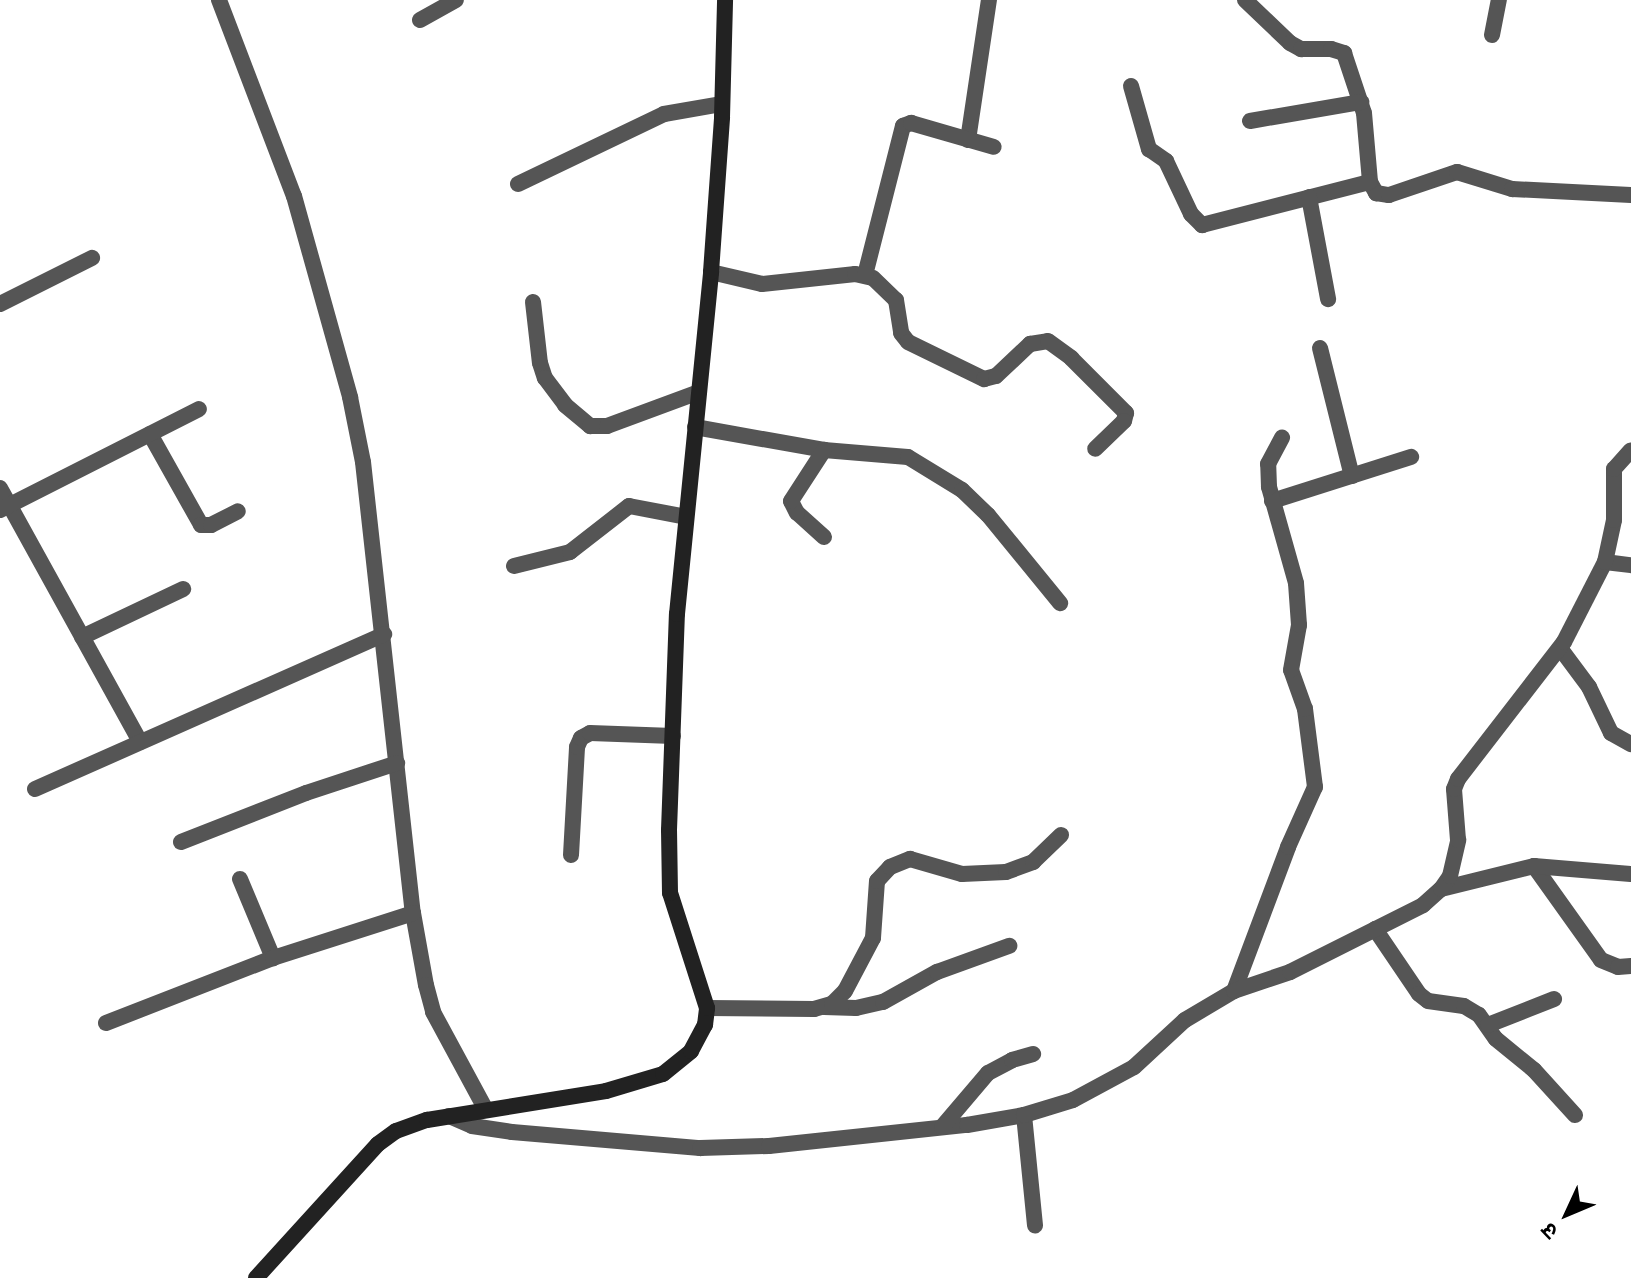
<!DOCTYPE html>
<meta charset="utf-8">
<style>
body{margin:0}
#map{position:relative;width:1631px;height:1278px;overflow:hidden;background:#fff;font-family:Helvetica,"Noto Sans Devanagari",sans-serif}
div>[style]{position:absolute}
[style*='--x']{left:calc(var(--x)*1px);top:calc(var(--y)*1px);width:calc(var(--w)*1px);rotate:calc(var(--a)*1deg)}
.street>*{height:16px;margin:-8px;padding:0 8px;transform-origin:8px;border-radius:8px;background:#555}
.secondary>*{height:16px;margin:-8px;padding:0 8px;transform-origin:8px;border-radius:8px;background:#222}
span{translate:-50% -50%;white-space:nowrap;text-align:center;line-height:1.15;-webkit-text-stroke:7px #fff;paint-order:stroke}
.north{position:absolute;left:1527px;top:1174px;width:80px;height:80px;-webkit-text-stroke:6px #fff;paint-order:stroke;rotate:226deg;font-size:22px;font-weight:700;line-height:32px;text-align:center;color:#000}
.north::after{content:'';display:block;margin:auto;width:28px;height:36px;background:#000;clip-path:polygon(50% 0,100% 100%,50% 72%,0 100%)}
</style>
<div id="map">
<div class="street">
<i style="--x:219;--y:0;--w:210;--a:69.1"></i>
<i style="--x:294;--y:196;--w:209;--a:74.4"></i>
<i style="--x:350;--y:397;--w:66;--a:78.7"></i>
<i style="--x:363;--y:462;--w:454;--a:83.7"></i>
<i style="--x:413;--y:913;--w:73;--a:79.8"></i>
<i style="--x:426;--y:985;--w:28;--a:75"></i>
<i style="--x:433;--y:1012;--w:111;--a:61.6"></i>
<i style="--x:1245;--y:0;--w:62;--a:43.7"></i>
<i style="--x:1290;--y:43;--w:13;--a:29"></i>
<i style="--x:1301;--y:49;--w:30;--a:0"></i>
<i style="--x:1331;--y:49;--w:14;--a:17"></i>
<i style="--x:1344;--y:53;--w:63;--a:71.6"></i>
<i style="--x:1364;--y:113;--w:69;--a:85"></i>
<i style="--x:1370;--y:182;--w:13;--a:61"></i>
<i style="--x:1376;--y:193;--w:13;--a:9"></i>
<i style="--x:1389;--y:195;--w:72;--a:-18.7"></i>
<i style="--x:1457;--y:172;--w:58;--a:17.2"></i>
<i style="--x:1512;--y:189;--w:119;--a:2.9"></i>
<i style="--x:420;--y:20;--w:41;--a:-29.1"></i>
<i style="--x:1492;--y:35;--w:36;--a:-79"></i>
<i style="--x:1131;--y:86;--w:66;--a:74.1"></i>
<i style="--x:1149;--y:149;--w:21;--a:35"></i>
<i style="--x:1166;--y:161;--w:59;--a:64.7"></i>
<i style="--x:1191;--y:214;--w:16;--a:45"></i>
<i style="--x:1202;--y:225;--w:173;--a:-14.4"></i>
<i style="--x:1250;--y:121;--w:113;--a:-9.7"></i>
<i style="--x:968;--y:140;--w:142;--a:-81.5"></i>
<i style="--x:518;--y:184;--w:162;--a:-25.6"></i>
<i style="--x:664;--y:114;--w:59;--a:-9.8"></i>
<i style="--x:1309;--y:197;--w:104;--a:79.4"></i>
<i style="--x:711;--y:272;--w:52;--a:13.2"></i>
<i style="--x:762;--y:284;--w:94;--a:-6.1"></i>
<i style="--x:855;--y:274;--w:18;--a:13"></i>
<i style="--x:873;--y:278;--w:32;--a:44"></i>
<i style="--x:896;--y:300;--w:33;--a:81"></i>
<i style="--x:901;--y:333;--w:11;--a:52"></i>
<i style="--x:908;--y:342;--w:85;--a:26"></i>
<i style="--x:984;--y:379;--w:12;--a:-14"></i>
<i style="--x:996;--y:376;--w:47;--a:-43.3"></i>
<i style="--x:1030;--y:344;--w:18;--a:-9"></i>
<i style="--x:1048;--y:341;--w:29;--a:36"></i>
<i style="--x:1071;--y:358;--w:78;--a:45"></i>
<i style="--x:1126;--y:413;--w:8;--a:104"></i>
<i style="--x:1124;--y:421;--w:40;--a:136"></i>
<i style="--x:865;--y:275;--w:154;--a:-75.7"></i>
<i style="--x:903;--y:126;--w:9;--a:-21"></i>
<i style="--x:911;--y:123;--w:86;--a:16.1"></i>
<i style="--x:533;--y:302;--w:61;--a:83.5"></i>
<i style="--x:540;--y:363;--w:16;--a:72"></i>
<i style="--x:545;--y:378;--w:34;--a:53"></i>
<i style="--x:565;--y:405;--w:33;--a:40"></i>
<i style="--x:590;--y:426;--w:17;--a:0"></i>
<i style="--x:607;--y:426;--w:98;--a:-20.3"></i>
<i style="--x:0;--y:304;--w:103;--a:-26.6"></i>
<i style="--x:1320;--y:348;--w:132;--a:76"></i>
<i style="--x:695;--y:427;--w:131;--a:10.1"></i>
<i style="--x:824;--y:450;--w:84;--a:4.8"></i>
<i style="--x:908;--y:457;--w:63;--a:31.4"></i>
<i style="--x:962;--y:490;--w:36;--a:44"></i>
<i style="--x:988;--y:515;--w:114;--a:50.7"></i>
<i style="--x:150;--y:434;--w:104;--a:60.7"></i>
<i style="--x:201;--y:525;--w:10;--a:0"></i>
<i style="--x:211;--y:525;--w:30;--a:-27"></i>
<i style="--x:0;--y:488;--w:290;--a:61.1"></i>
<i style="--x:1272;--y:501;--w:146;--a:-17.6"></i>
<i style="--x:0;--y:510;--w:223;--a:-26.9"></i>
<i style="--x:824;--y:537;--w:36;--a:-138"></i>
<i style="--x:797;--y:513;--w:13;--a:-117"></i>
<i style="--x:791;--y:501;--w:61;--a:-57.1"></i>
<i style="--x:1605;--y:562;--w:26;--a:7"></i>
<i style="--x:514;--y:566;--w:58;--a:-14"></i>
<i style="--x:570;--y:552;--w:75;--a:-37.9"></i>
<i style="--x:629;--y:506;--w:58;--a:10.9"></i>
<i style="--x:82;--y:637;--w:112;--a:-25.4"></i>
<i style="--x:1560;--y:648;--w:49;--a:53.4"></i>
<i style="--x:1589;--y:687;--w:51;--a:64.4"></i>
<i style="--x:1611;--y:733;--w:23;--a:29"></i>
<i style="--x:35;--y:789;--w:382;--a:-23.9"></i>
<i style="--x:181;--y:842;--w:134;--a:-21.4"></i>
<i style="--x:306;--y:793;--w:96;--a:-18.2"></i>
<i style="--x:571;--y:855;--w:108;--a:-86.8"></i>
<i style="--x:577;--y:747;--w:10;--a:-66"></i>
<i style="--x:581;--y:738;--w:10;--a:-29"></i>
<i style="--x:590;--y:733;--w:83;--a:2.1"></i>
<i style="--x:1534;--y:866;--w:115;--a:54.5"></i>
<i style="--x:1601;--y:960;--w:18;--a:22"></i>
<i style="--x:1618;--y:967;--w:13;--a:-4"></i>
<i style="--x:240;--y:879;--w:86;--a:67.3"></i>
<i style="--x:1441;--y:889;--w:96;--a:-13.9"></i>
<i style="--x:1534;--y:866;--w:97;--a:4.7"></i>
<i style="--x:1375;--y:929;--w:78;--a:55.9"></i>
<i style="--x:1419;--y:994;--w:11;--a:38"></i>
<i style="--x:1428;--y:1001;--w:36;--a:8"></i>
<i style="--x:1464;--y:1006;--w:17;--a:31"></i>
<i style="--x:1479;--y:1015;--w:29;--a:55"></i>
<i style="--x:1496;--y:1039;--w:49;--a:39.2"></i>
<i style="--x:1534;--y:1070;--w:61;--a:47.7"></i>
<i style="--x:1234;--y:991;--w:154;--a:-69.4"></i>
<i style="--x:1288;--y:847;--w:66;--a:-65.8"></i>
<i style="--x:1315;--y:787;--w:79;--a:-97.3"></i>
<i style="--x:1305;--y:709;--w:41;--a:-109.7"></i>
<i style="--x:1291;--y:670;--w:46;--a:-79.9"></i>
<i style="--x:1299;--y:625;--w:42;--a:-94.1"></i>
<i style="--x:1296;--y:583;--w:100;--a:-105.7"></i>
<i style="--x:1269;--y:487;--w:23;--a:-92"></i>
<i style="--x:1268;--y:464;--w:30;--a:-62"></i>
<i style="--x:824;--y:1007;--w:32;--a:2"></i>
<i style="--x:856;--y:1008;--w:28;--a:-13"></i>
<i style="--x:883;--y:1002;--w:62;--a:-29.1"></i>
<i style="--x:937;--y:972;--w:77;--a:-19.9"></i>
<i style="--x:707;--y:1008;--w:107;--a:0.5"></i>
<i style="--x:814;--y:1009;--w:19;--a:-16"></i>
<i style="--x:832;--y:1004;--w:18;--a:-45"></i>
<i style="--x:845;--y:991;--w:60;--a:-62.2"></i>
<i style="--x:873;--y:938;--w:57;--a:-86"></i>
<i style="--x:877;--y:881;--w:19;--a:-47"></i>
<i style="--x:890;--y:867;--w:22;--a:-22"></i>
<i style="--x:910;--y:859;--w:54;--a:16.1"></i>
<i style="--x:962;--y:874;--w:44;--a:-2.6"></i>
<i style="--x:1006;--y:872;--w:29;--a:-20"></i>
<i style="--x:1033;--y:862;--w:39;--a:-44"></i>
<i style="--x:106;--y:1023;--w:179;--a:-21.3"></i>
<i style="--x:273;--y:958;--w:147;--a:-17.8"></i>
<i style="--x:1488;--y:1025;--w:71;--a:-21.5"></i>
<i style="--x:1024;--y:1115;--w:111;--a:84.3"></i>
<i style="--x:449;--y:1116;--w:25;--a:23"></i>
<i style="--x:472;--y:1126;--w:40;--a:8.5"></i>
<i style="--x:512;--y:1132;--w:189;--a:4.9"></i>
<i style="--x:700;--y:1148;--w:69;--a:-1.7"></i>
<i style="--x:769;--y:1146;--w:199;--a:-6.1"></i>
<i style="--x:967;--y:1125;--w:58;--a:-10"></i>
<i style="--x:1024;--y:1115;--w:51;--a:-17"></i>
<i style="--x:1073;--y:1100;--w:69;--a:-28.4"></i>
<i style="--x:1134;--y:1067;--w:69;--a:-42.7"></i>
<i style="--x:1185;--y:1020;--w:57;--a:-30.6"></i>
<i style="--x:1234;--y:991;--w:59;--a:-18.7"></i>
<i style="--x:1290;--y:972;--w:149;--a:-26.7"></i>
<i style="--x:1423;--y:905;--w:24;--a:-42"></i>
<i style="--x:1441;--y:889;--w:16;--a:-55"></i>
<i style="--x:1450;--y:876;--w:37;--a:-77"></i>
<i style="--x:1458;--y:840;--w:51;--a:-94.5"></i>
<i style="--x:1454;--y:789;--w:11;--a:-68"></i>
<i style="--x:1458;--y:779;--w:173;--a:-52.3"></i>
<i style="--x:1564;--y:642;--w:90;--a:-62.9"></i>
<i style="--x:1605;--y:562;--w:43;--a:-77.9"></i>
<i style="--x:1614;--y:520;--w:51;--a:-90"></i>
<i style="--x:1614;--y:469;--w:25;--a:-48"></i>
<i style="--x:942;--y:1127;--w:71;--a:-49.6"></i>
<i style="--x:988;--y:1073;--w:27;--a:-28"></i>
<i style="--x:1012;--y:1060;--w:22;--a:-16"></i>
</div>
<div class="secondary">
<i style="--x:256;--y:1278;--w:181;--a:-47.7"></i>
<i style="--x:378;--y:1144;--w:22;--a:-36"></i>
<i style="--x:396;--y:1131;--w:33;--a:-20"></i>
<i style="--x:427;--y:1120;--w:181;--a:-9.2"></i>
<i style="--x:606;--y:1091;--w:59;--a:-16.6"></i>
<i style="--x:663;--y:1074;--w:36;--a:-39"></i>
<i style="--x:691;--y:1051;--w:30;--a:-62"></i>
<i style="--x:705;--y:1025;--w:17;--a:-83"></i>
<i style="--x:707;--y:1008;--w:121;--a:-107.8"></i>
<i style="--x:670;--y:893;--w:63;--a:-90.9"></i>
<i style="--x:669;--y:830;--w:216;--a:-87.9"></i>
<i style="--x:677;--y:614;--w:344;--a:-84.3"></i>
<i style="--x:711;--y:272;--w:155;--a:-85.9"></i>
<i style="--x:722;--y:117;--w:117;--a:-88.5"></i>
</div>
<div class="north">उ</div>
</div>
